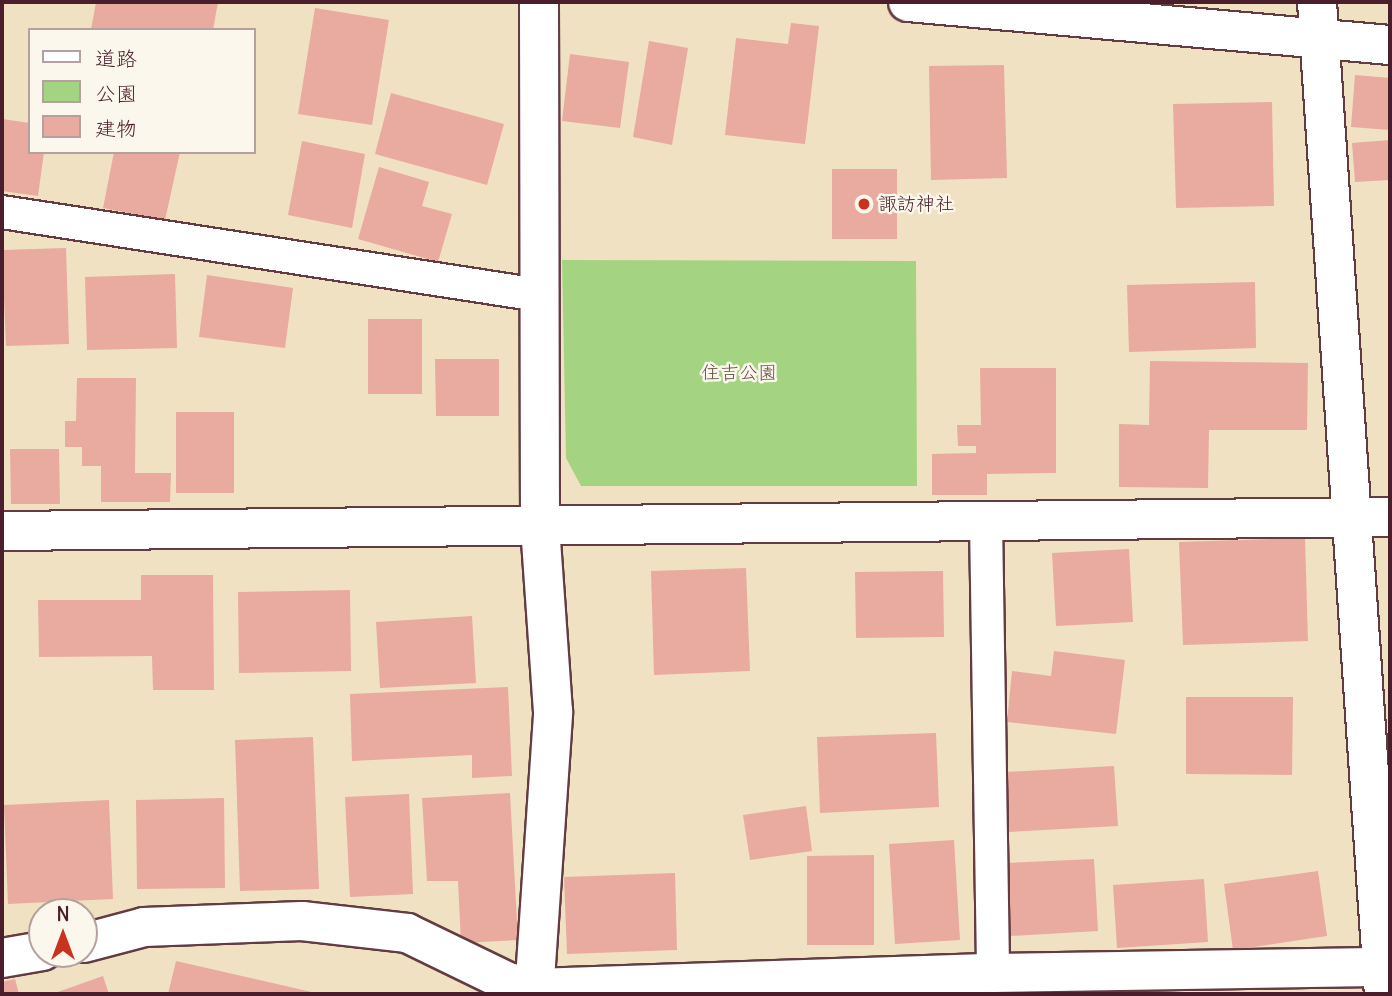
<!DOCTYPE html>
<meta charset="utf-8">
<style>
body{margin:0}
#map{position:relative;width:1392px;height:996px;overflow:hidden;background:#f0e1c3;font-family:Delius,"Klee One",sans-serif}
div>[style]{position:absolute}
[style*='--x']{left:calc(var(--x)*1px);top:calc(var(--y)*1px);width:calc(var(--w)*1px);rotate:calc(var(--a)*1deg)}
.green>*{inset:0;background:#a4d482}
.building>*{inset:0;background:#e9aa9f}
.roads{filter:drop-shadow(2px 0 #633c42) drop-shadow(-2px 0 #633c42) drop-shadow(0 2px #633c42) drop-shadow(0 -2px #633c42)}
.lane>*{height:32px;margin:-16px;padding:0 16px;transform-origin:16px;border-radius:16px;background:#fff}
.street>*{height:38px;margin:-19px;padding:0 19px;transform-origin:19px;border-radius:19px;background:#fff}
.dots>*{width:19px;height:19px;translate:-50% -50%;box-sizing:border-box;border:4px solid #fbf7ec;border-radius:50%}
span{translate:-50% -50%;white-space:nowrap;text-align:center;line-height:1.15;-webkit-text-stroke:5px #fbf7ec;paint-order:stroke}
.poi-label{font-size:19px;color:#4a1f2b}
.left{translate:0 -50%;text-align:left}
.park-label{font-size:19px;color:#655545}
.frame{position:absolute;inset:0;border:4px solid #4a1f2b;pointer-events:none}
.legend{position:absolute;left:28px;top:28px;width:228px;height:126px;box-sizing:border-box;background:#fbf7ec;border:2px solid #b4a19f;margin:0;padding:9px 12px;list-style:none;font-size:21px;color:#4a1f2b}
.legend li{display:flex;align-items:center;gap:14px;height:35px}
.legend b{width:35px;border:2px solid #b4a19f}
.north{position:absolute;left:28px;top:898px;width:70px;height:70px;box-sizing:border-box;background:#fbf7ec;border:2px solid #b4a19f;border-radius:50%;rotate:0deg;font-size:19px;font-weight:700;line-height:28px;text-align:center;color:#4a1f2b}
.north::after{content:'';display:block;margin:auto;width:24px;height:32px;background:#c8321e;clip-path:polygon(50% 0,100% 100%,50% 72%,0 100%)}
</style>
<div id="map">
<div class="green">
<i style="clip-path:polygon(562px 260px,916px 261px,917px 486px,581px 486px,566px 458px)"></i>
</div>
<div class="building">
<i style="clip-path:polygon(96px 2px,218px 2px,213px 30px,91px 30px)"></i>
<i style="clip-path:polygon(315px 8px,389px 20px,372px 125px,298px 114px)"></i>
<i style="clip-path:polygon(791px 23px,819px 26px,805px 144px,725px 135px,736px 38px,788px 44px)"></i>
<i style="clip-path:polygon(649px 41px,688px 48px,672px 145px,633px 137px)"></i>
<i style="clip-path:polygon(570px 54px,629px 62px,620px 128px,562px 121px)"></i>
<i style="clip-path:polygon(1004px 65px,1007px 178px,931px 180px,929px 66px)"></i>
<i style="clip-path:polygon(1355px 75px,1390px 78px,1390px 130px,1351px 127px)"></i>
<i style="clip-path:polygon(391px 93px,504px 124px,487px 185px,375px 154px)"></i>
<i style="clip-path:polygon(1272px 102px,1274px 206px,1176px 208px,1173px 104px)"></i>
<i style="clip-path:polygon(2px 119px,30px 123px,30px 152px,44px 152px,38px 196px,2px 191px)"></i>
<i style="clip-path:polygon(1390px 140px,1390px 180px,1355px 182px,1352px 143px)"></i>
<i style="clip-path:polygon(302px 141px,365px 154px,352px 228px,288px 215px)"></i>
<i style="clip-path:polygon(114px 152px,180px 152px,165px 220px,103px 208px)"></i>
<i style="clip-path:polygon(379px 167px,429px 182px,422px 206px,452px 214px,438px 262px,358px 239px)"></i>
<i style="clip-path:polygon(832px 169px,897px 169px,897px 239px,832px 239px)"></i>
<i style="clip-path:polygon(66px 248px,69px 344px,6px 346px,2px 250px)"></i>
<i style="clip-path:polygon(175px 274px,177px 348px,87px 350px,85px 277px)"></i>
<i style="clip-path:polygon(207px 275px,293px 288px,285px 348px,199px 337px)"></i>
<i style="clip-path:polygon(1255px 282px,1256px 348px,1129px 352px,1127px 285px)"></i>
<i style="clip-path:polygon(368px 319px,422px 319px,422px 394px,368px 394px)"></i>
<i style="clip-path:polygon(435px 359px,499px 359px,499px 416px,436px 416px)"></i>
<i style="clip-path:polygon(1150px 361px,1308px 363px,1307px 430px,1209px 430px,1208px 488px,1119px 487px,1119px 424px,1149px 425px)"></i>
<i style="clip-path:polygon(980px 368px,1056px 368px,1056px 473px,987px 474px,987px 495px,932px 495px,932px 454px,976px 453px,976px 446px,958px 446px,957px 425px,981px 425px)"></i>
<i style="clip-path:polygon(77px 378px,136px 378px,135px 473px,171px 473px,170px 502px,101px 502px,101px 466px,82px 466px,82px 447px,65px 447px,65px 421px,76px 421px)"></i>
<i style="clip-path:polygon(176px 412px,234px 412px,234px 493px,176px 493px)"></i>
<i style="clip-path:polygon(10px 449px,59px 449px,60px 504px,11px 504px)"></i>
<i style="clip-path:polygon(1305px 538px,1308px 641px,1183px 645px,1179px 542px)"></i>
<i style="clip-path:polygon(1129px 549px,1133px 622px,1056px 626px,1052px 553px)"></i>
<i style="clip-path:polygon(746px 568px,750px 671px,654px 675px,651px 571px)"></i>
<i style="clip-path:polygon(943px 571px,944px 637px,856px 638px,855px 572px)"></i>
<i style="clip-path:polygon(141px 575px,213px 575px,214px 690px,153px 690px,152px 656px,39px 657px,38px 600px,141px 600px)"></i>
<i style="clip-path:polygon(350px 590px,351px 671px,239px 673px,238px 592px)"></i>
<i style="clip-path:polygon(472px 616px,476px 683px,380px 688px,376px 622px)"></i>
<i style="clip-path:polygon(1054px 651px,1125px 660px,1116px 734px,1007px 722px,1012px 671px,1051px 676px)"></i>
<i style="clip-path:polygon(508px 687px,512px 776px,472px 778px,472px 755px,352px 761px,350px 694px)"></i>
<i style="clip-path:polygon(1186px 697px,1293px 697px,1292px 775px,1186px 774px)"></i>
<i style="clip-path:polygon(936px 733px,939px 807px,820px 813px,817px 737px)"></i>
<i style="clip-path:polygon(313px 737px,319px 889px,240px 891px,235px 740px)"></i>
<i style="clip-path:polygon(1114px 766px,1118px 826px,1009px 832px,1005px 772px)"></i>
<i style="clip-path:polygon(510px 793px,518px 940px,461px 943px,458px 881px,427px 881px,422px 798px)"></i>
<i style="clip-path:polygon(409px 794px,413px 894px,350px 897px,345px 797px)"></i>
<i style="clip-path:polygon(224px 798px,225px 888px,137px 889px,136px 800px)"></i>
<i style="clip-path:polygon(109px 800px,113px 899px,8px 904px,4px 805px)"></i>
<i style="clip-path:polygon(806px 806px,812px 851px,750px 860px,743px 815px)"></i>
<i style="clip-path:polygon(954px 840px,960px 940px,895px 944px,889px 844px)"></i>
<i style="clip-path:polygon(874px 855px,874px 945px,807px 945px,807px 856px)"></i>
<i style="clip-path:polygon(1094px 859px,1098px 931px,1010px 936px,1007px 863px)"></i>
<i style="clip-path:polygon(1318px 871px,1327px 936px,1233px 950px,1224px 884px)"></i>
<i style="clip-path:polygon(675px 873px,677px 950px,567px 954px,564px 877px)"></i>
<i style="clip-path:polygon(1204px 879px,1208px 942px,1117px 948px,1113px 885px)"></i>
<i style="clip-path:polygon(176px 961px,316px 993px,316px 994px,168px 994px)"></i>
<i style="clip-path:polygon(103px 976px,109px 994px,52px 994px)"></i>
<i style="clip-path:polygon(15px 979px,19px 994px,2px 994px,2px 982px)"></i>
</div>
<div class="roads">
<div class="lane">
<i style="--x:2;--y:212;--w:543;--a:8.79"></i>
<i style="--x:986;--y:521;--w:452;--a:89.1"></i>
</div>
<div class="street">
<i style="--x:908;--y:2;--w:484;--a:5.1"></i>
<i style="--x:1317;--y:2;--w:994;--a:86.14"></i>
<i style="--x:2;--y:531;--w:1388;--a:-0.58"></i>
<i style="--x:84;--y:943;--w:62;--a:-14.9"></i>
<i style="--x:144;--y:927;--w:158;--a:-2.2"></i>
<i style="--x:302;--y:921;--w:106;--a:6.5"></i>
<i style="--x:407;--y:933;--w:112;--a:25.9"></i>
<i style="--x:508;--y:982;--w:28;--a:13"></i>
<i style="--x:535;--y:988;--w:458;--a:-1.9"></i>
<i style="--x:993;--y:973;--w:397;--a:-0.9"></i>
<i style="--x:2;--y:958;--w:41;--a:-9.9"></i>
<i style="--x:534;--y:994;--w:283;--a:-86.1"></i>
<i style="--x:553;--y:712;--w:187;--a:-94"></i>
<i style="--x:540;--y:525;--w:523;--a:-90.11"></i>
</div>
</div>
<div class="dots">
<i style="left:864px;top:204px;background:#c8321e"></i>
</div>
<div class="poi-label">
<span class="left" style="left:878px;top:204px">諏訪神社</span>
</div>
<div class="park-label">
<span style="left:739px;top:373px">住吉公園</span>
</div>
<div class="frame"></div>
<ul class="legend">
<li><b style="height:9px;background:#fff"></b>道路</li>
<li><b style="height:19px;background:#a4d482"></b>公園</li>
<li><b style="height:19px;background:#e9aa9f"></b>建物</li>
</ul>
<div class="north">N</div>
</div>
